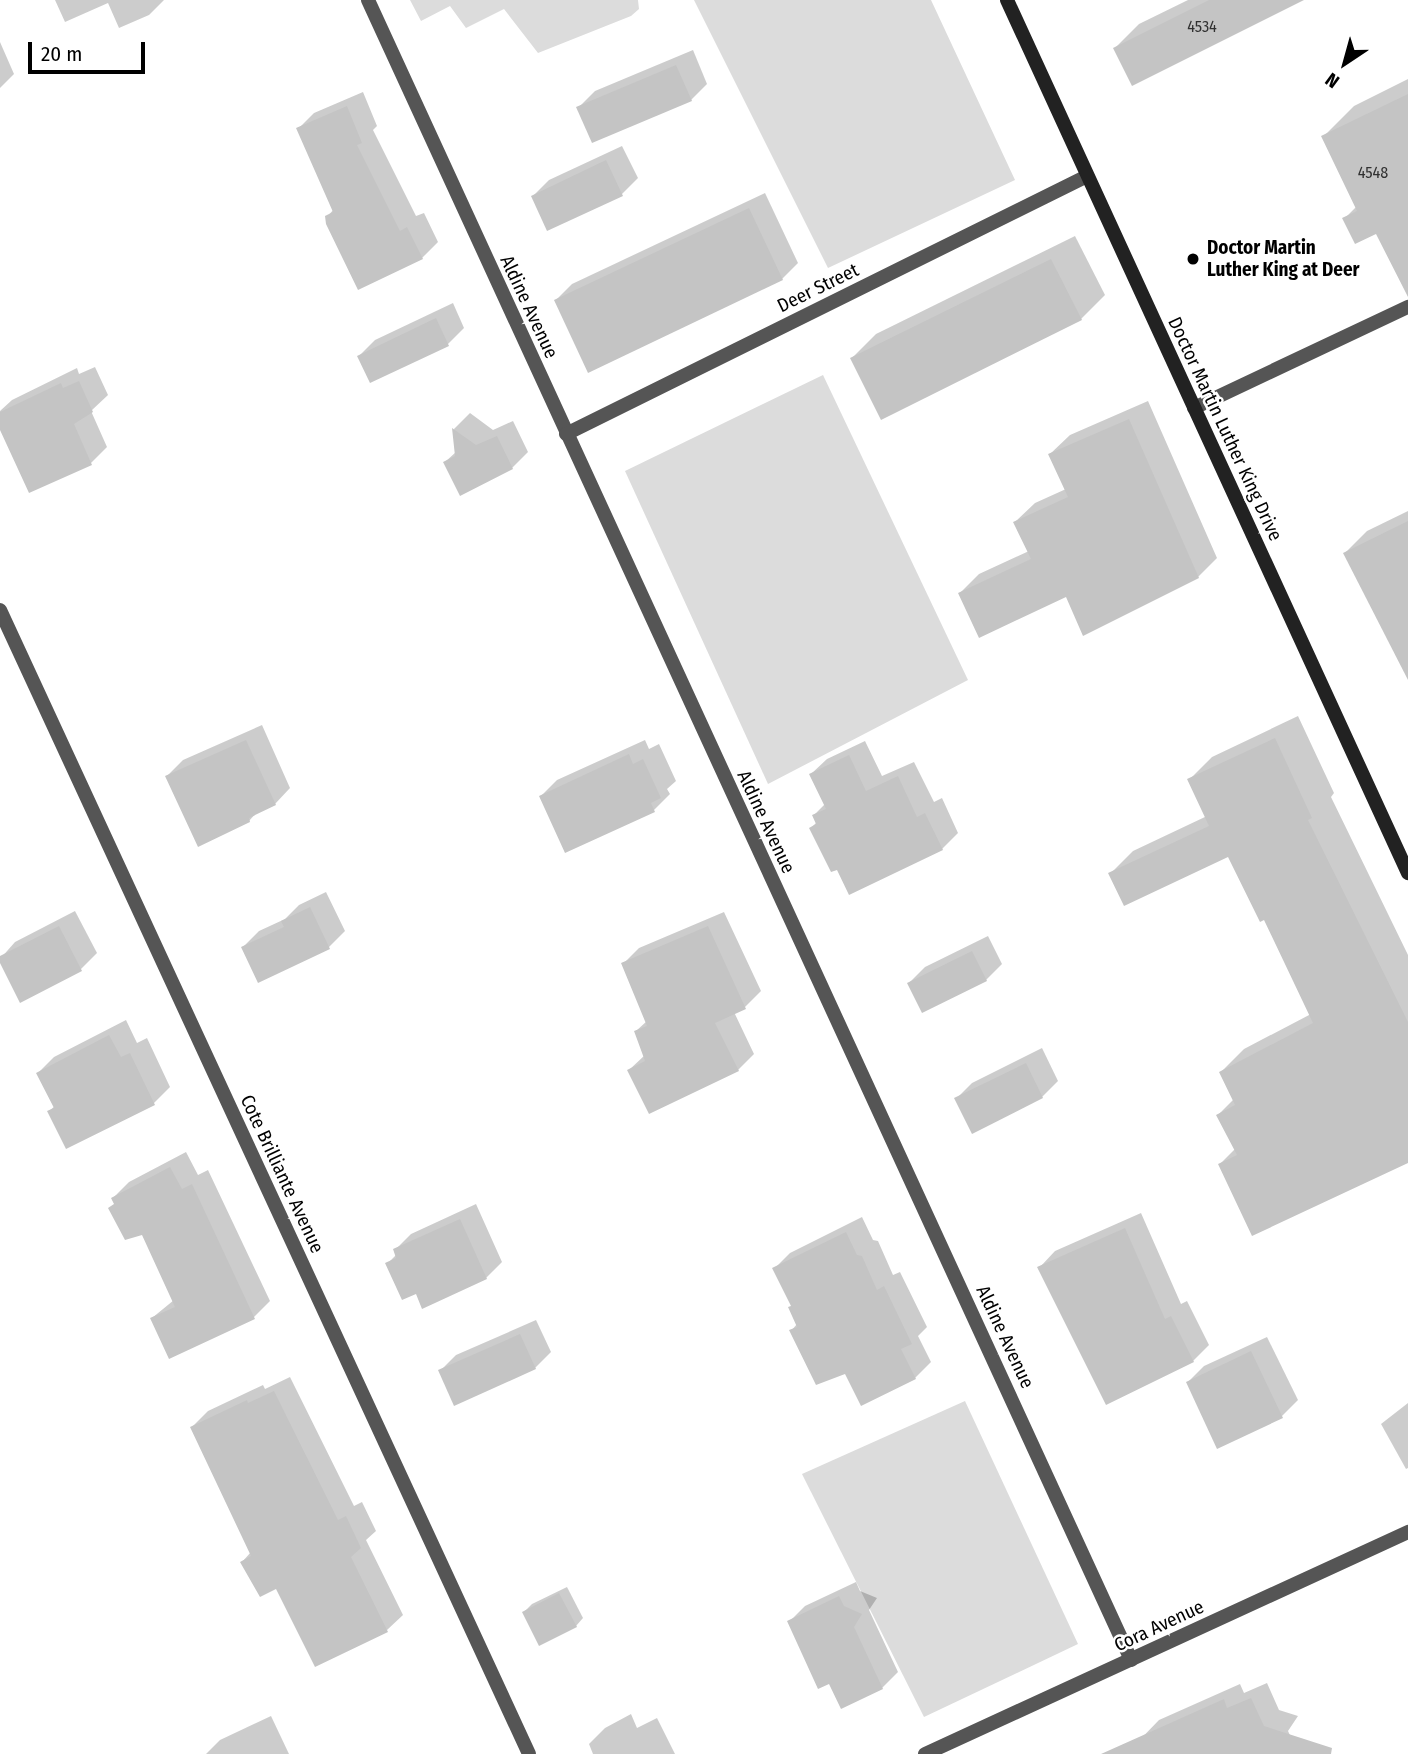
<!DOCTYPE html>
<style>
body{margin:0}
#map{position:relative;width:1408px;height:1754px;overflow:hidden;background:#fff;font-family:"Fira Sans Condensed",sans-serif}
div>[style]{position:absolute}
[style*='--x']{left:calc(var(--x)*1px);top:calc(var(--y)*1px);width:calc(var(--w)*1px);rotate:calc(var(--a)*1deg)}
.green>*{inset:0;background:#dcdcdc}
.shadow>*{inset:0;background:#0003}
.building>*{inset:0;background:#c4c4c4}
.street>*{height:14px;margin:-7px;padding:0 7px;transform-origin:7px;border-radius:7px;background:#555}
.secondary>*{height:14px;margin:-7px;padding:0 7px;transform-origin:7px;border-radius:7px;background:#222}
.dots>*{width:19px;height:19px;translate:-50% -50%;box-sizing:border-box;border:4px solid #fff;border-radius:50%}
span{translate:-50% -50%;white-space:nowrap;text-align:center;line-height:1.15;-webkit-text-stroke:5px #fff;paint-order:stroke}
.number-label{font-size:16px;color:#313131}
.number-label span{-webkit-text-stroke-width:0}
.poi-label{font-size:19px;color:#000;font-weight:700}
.left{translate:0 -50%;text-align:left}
.street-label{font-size:19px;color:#000}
.north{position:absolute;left:1310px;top:28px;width:70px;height:70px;-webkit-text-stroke:5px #fff;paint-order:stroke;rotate:216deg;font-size:19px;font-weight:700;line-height:28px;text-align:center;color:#000}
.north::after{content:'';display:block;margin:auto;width:24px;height:32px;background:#000;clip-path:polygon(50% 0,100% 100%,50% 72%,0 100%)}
.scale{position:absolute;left:28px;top:42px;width:117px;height:32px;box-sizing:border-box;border:4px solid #000;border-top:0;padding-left:9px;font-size:21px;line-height:24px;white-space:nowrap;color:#000;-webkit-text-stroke:5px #fff;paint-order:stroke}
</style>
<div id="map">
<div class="green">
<i style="clip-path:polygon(410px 0,638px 0,639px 9px,631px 16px,538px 53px,504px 9px,466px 28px,450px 6px,421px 21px)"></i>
<i style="clip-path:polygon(694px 0,931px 0,1015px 180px,828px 268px)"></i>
<i style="clip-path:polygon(823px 375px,968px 680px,768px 784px,625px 471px)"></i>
<i style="clip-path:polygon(965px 1401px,1078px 1644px,924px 1717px,802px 1474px)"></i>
</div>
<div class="shadow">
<i style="clip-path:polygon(55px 0,164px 0,149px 15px,119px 28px,108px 3px,65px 22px)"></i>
<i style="clip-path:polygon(1188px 0,1295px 0,1115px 48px,1139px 24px)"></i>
<i style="clip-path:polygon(0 42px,14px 74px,0 88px)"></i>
<i style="clip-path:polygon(693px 50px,707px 84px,691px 100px,579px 107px,595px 91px)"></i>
<i style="clip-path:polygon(1408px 79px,1408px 247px,1344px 219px,1357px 206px,1323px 137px,1354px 106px)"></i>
<i style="clip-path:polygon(363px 92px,377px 126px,373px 130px,416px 216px,424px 213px,438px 242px,422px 258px,327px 217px,334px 209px,298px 129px,314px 113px)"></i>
<i style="clip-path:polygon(622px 146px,638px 178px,622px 194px,533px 196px,549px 180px)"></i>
<i style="clip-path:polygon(765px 193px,798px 263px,782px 279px,556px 300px,572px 284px)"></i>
<i style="clip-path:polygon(1075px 236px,1105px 295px,1081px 319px,852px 358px,876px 334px)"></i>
<i style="clip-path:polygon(453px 303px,464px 328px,448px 344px,359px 356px,375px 340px)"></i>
<i style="clip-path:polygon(95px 367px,108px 395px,91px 411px,107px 447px,91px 463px,30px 491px,0 425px,0 411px,12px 400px,77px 368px,79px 374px)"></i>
<i style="clip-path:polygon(1148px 401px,1217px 558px,1198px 577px,1067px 595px,960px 593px,979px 574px,1029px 551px,1015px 522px,1035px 503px,1066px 489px,1050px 454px,1070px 435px)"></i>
<i style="clip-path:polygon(470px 413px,493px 430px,513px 421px,528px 452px,512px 468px,445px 462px,456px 452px,454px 429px)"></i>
<i style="clip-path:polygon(1408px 511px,1408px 676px,1345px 553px,1367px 531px)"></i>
<i style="clip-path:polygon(1298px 716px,1334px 793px,1331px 797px,1408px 955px,1408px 1161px,1220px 1164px,1236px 1148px,1218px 1115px,1234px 1099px,1221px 1072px,1244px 1049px,1311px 1014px,1265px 918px,1229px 855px,1110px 874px,1133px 851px,1207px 816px,1189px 780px,1212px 757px)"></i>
<i style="clip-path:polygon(262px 725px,290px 788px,275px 804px,258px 811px,249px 821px,167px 776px,183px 760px)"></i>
<i style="clip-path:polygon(645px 740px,649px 749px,659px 744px,676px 781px,667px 789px,670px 794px,654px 810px,541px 796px,557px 780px)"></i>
<i style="clip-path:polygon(865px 741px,882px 776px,914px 762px,934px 802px,942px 798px,958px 833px,942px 849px,837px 867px,811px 828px,817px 822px,814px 815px,825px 804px,811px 774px,827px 759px)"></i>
<i style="clip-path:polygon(326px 892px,345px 931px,329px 947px,243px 947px,259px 931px,285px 919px,299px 905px)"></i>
<i style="clip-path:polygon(75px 911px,97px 953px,81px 969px,0 959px,15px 942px)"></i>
<i style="clip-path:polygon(724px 912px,761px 991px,745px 1007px,734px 1012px,754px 1054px,738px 1070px,629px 1070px,645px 1055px,636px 1031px,647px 1021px,623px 964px,639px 948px)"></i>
<i style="clip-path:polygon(988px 936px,1002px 964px,986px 980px,909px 983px,925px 967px)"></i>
<i style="clip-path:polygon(126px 1020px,137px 1043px,147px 1038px,170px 1087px,154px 1103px,49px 1111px,55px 1106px,38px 1073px,54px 1057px)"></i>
<i style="clip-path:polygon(1042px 1048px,1058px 1081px,1042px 1097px,956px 1099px,972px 1083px)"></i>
<i style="clip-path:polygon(186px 1152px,198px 1175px,208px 1170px,270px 1301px,254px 1317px,152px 1318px,174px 1300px,143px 1232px,113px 1198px,129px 1182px)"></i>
<i style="clip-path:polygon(476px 1204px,502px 1262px,486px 1278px,417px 1292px,388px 1263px,397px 1254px,395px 1250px,411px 1234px)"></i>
<i style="clip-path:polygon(1141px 1213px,1181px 1304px,1187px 1301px,1209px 1345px,1193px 1361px,1040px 1267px,1055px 1251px)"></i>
<i style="clip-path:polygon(862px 1217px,873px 1240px,878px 1241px,893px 1275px,900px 1272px,927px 1327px,918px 1336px,931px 1362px,915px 1378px,846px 1372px,791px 1331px,797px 1324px,793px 1305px,774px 1269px,790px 1253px)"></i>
<i style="clip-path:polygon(536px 1320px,551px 1352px,535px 1368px,440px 1371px,456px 1355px)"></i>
<i style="clip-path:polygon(1267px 1337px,1298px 1400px,1282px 1416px,1188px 1382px,1204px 1366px)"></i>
<i style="clip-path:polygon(290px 1377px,354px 1506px,362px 1502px,376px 1531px,366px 1540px,403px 1615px,387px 1630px,277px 1587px,242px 1562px,251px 1552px,192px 1427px,208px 1411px,263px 1385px,265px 1389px)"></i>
<i style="clip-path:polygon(1408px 1403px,1408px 1468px,1406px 1469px,1381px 1424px)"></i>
<i style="clip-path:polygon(856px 1582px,860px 1591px,877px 1598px,869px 1610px,898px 1672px,882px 1688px,830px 1682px,789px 1622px,805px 1606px)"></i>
<i style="clip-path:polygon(567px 1587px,583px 1618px,576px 1626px,524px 1612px,532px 1604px)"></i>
<i style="clip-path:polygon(1267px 1683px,1279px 1710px,1298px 1716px,1288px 1731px,1299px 1754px,1126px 1754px,1159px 1720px,1240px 1684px,1244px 1693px)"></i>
<i style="clip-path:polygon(631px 1714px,637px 1728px,657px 1718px,675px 1754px,593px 1754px,589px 1744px,605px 1728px)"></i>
<i style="clip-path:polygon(271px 1716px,289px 1754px,206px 1754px,220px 1740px)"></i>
</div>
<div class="building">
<i style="clip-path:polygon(1209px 0,1304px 0,1132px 86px,1113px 48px)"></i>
<i style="clip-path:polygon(676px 65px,692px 101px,592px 143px,576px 107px)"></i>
<i style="clip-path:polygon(1408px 94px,1408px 297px,1376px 234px,1355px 244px,1342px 218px,1357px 211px,1321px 136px)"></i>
<i style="clip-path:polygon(347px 106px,362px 143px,357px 145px,400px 231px,407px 227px,423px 259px,358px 290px,326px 224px,325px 216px,333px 212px,296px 128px)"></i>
<i style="clip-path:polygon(606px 160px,623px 196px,547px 231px,531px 196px)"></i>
<i style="clip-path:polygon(749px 208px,783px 280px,588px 373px,554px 300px)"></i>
<i style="clip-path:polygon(1051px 259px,1082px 320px,881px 420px,850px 358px)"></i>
<i style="clip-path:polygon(436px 318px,449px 346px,370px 383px,357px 356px)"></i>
<i style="clip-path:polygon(79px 381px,93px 412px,74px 424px,92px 465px,29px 493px,0 430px,0 412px,61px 383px,63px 388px)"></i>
<i style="clip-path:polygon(1129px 419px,1199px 578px,1083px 636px,1066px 597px,979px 638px,958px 593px,1031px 559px,1013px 522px,1068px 497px,1048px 454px)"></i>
<i style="clip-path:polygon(452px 428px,476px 445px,497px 436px,513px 469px,460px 496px,443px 462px,455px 456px)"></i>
<i style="clip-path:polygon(1408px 521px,1408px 680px,1343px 553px)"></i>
<i style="clip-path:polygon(1275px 738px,1312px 818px,1308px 820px,1408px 1022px,1408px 1163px,1252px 1236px,1218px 1164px,1237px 1155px,1216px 1115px,1235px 1105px,1219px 1072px,1313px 1023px,1264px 920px,1260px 922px,1228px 857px,1124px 906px,1108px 873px,1209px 826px,1187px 779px)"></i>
<i style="clip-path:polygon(246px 740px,276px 805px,249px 818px,250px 822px,198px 847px,165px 776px)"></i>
<i style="clip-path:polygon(629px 754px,633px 764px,643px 759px,661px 798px,651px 803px,655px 812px,565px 853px,539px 796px)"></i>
<i style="clip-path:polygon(849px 755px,866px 791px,898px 776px,917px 817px,925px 813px,943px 850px,849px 895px,837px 870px,831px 872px,809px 828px,816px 824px,812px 815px,826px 809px,809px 774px)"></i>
<i style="clip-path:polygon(310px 907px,330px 949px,258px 983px,241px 947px,284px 927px,281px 921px)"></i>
<i style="clip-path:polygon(59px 926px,82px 971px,20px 1003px,0 963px,0 956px)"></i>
<i style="clip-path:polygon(708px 926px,746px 1009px,715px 1023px,739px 1071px,649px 1114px,627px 1070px,645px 1061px,634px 1031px,647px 1026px,621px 963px)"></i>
<i style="clip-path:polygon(972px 951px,987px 981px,922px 1013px,907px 983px)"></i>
<i style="clip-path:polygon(109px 1035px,121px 1057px,130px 1053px,155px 1105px,66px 1149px,47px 1111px,54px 1108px,36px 1073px)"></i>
<i style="clip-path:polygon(1026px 1063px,1043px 1098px,972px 1134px,954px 1098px)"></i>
<i style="clip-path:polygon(170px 1167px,182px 1189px,192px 1184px,255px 1319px,169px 1359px,150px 1318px,175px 1307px,142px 1235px,125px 1240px,108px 1208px,114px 1204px,111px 1198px)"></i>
<i style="clip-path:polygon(460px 1219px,487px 1279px,422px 1309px,416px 1294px,402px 1300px,385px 1263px,396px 1258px,393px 1249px)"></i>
<i style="clip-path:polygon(1125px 1228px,1165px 1319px,1171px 1316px,1194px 1362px,1106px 1405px,1037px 1267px)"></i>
<i style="clip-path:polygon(846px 1232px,857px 1255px,862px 1256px,877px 1290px,884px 1286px,912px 1344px,901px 1349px,916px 1379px,861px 1406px,845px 1374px,816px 1385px,789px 1330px,797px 1327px,788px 1307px,791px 1306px,772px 1268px)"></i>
<i style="clip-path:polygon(520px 1334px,536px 1369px,454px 1406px,438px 1370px)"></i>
<i style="clip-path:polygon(1251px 1351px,1283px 1418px,1217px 1449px,1186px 1382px)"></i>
<i style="clip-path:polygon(274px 1391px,338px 1520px,346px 1516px,361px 1548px,351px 1557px,388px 1632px,315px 1667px,276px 1589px,260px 1597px,240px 1562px,251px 1556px,190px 1427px,247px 1400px,248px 1403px)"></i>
<i style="clip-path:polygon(559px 1593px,577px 1627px,539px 1646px,522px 1612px)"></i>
<i style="clip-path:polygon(839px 1596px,844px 1606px,862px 1614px,854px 1627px,883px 1689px,841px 1709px,829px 1684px,818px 1689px,787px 1621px)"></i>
<i style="clip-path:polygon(1251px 1698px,1264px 1726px,1332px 1748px,1331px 1754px,1101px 1754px,1224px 1699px,1227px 1708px)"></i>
</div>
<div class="street">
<i style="--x:368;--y:0;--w:1827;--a:65.31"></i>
<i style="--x:1194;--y:408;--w:237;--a:-25.3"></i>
<i style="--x:566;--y:434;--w:581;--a:-26.34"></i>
<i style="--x:0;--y:610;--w:1260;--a:65.18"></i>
<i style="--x:925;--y:1754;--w:532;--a:-24.68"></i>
</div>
<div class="secondary">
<i style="--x:1007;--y:0;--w:961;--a:65.33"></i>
</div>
<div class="dots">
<i style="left:1193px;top:259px;background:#000"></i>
</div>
<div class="number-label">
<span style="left:1202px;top:27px">4534</span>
<span style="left:1373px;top:173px">4548</span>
</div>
<div class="poi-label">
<span class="left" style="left:1207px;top:259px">Doctor Martin<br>Luther King at Deer</span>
</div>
<div class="street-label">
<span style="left:818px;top:288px;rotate:-26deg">Deer Street</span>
<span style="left:529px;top:307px;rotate:65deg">Aldine Avenue</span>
<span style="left:1225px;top:429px;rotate:65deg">Doctor Martin Luther King Drive</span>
<span style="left:766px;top:822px;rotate:65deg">Aldine Avenue</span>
<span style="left:282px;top:1174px;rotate:65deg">Cote Brilliante Avenue</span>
<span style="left:1005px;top:1337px;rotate:65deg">Aldine Avenue</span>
<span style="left:1159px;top:1626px;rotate:-25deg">Cora Avenue</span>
</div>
<div class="north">N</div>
<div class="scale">20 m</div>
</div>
